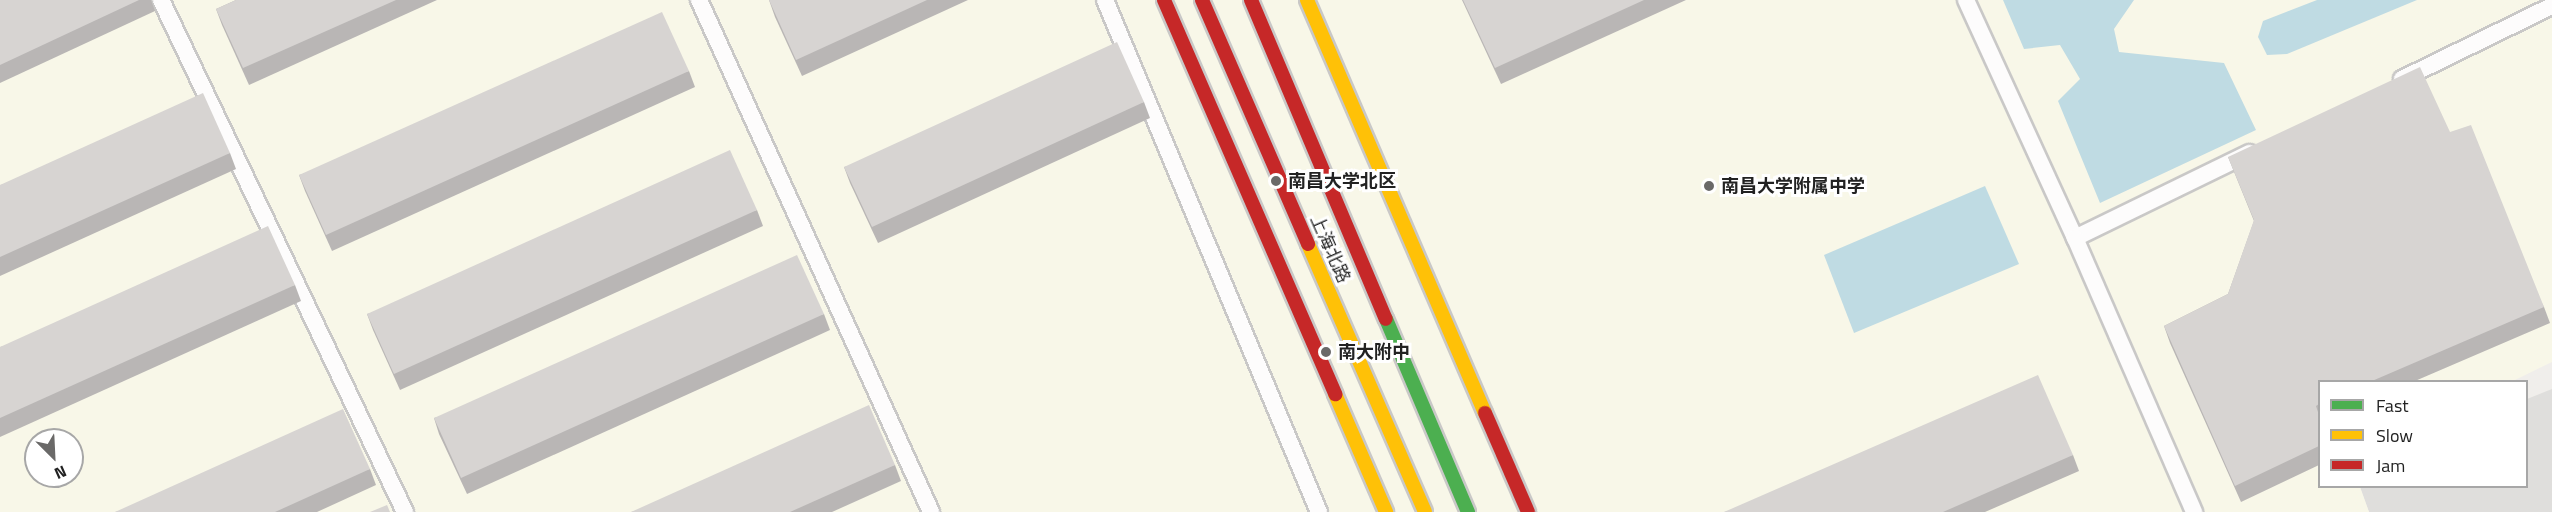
<!DOCTYPE html>
<meta charset="utf-8">
<style>
body{margin:0}
#map{position:relative;width:2552px;height:512px;overflow:hidden;background:#f0eeeb;font-family:"Titillium Web","Noto Sans SC",sans-serif}
div>[style]{position:absolute}
[style*='--x']{left:calc(var(--x)*1px);top:calc(var(--y)*1px);width:calc(var(--w)*1px);rotate:calc(var(--a)*1deg)}
.residential>*{inset:0;background:#dfdedc}
.education>*{inset:0;background:#f8f7e8}
.water>*{inset:0;background:#bfdbe3}
.roads{filter:drop-shadow(2px 0 #c9c8c7) drop-shadow(-2px 0 #c9c8c7) drop-shadow(0 2px #c9c8c7) drop-shadow(0 -2px #c9c8c7)}
.lane>*{height:16px;margin:-8px;padding:0 8px;transform-origin:8px;border-radius:8px;background:#fdfcfc}
.fast>*{height:14px;margin:-7px;padding:0 7px;transform-origin:7px;border-radius:7px;background:#4caf50}
.slow>*{height:14px;margin:-7px;padding:0 7px;transform-origin:7px;border-radius:7px;background:#ffc107}
.jam>*{height:14px;margin:-7px;padding:0 7px;transform-origin:7px;border-radius:7px;background:#c62828}
.wall>*{inset:0;background:#b9b6b5}
.building>*{inset:0;background:#d7d4d2}
.dots>*{width:16px;height:16px;translate:-50% -50%;box-sizing:border-box;border:3px solid #fff;border-radius:50%}
span{translate:-50% -50%;white-space:nowrap;text-align:center;line-height:1.15;-webkit-text-stroke:6px #fff;paint-order:stroke}
.poi-label{font-size:18px;color:#222;font-weight:700}
.left{translate:0 -50%;text-align:left}
.street-label{font-size:18px;color:#222}
.legend{position:absolute;left:2318px;top:380px;width:210px;height:108px;box-sizing:border-box;background:#fff;border:2px solid #a7a7a7;margin:0;padding:8px 10px;list-style:none;font-size:18px;color:#222}
.legend li{display:flex;align-items:center;gap:12px;height:30px}
.legend b{width:30px;border:2px solid #a7a7a7}
.north{position:absolute;left:24px;top:428px;width:60px;height:60px;box-sizing:border-box;background:#fff;border:2px solid #a7a7a7;border-radius:50%;rotate:156deg;font-size:16px;font-weight:700;line-height:24px;text-align:center;color:#222}
.north::after{content:'';display:block;margin:auto;width:21px;height:27px;background:#6a6968;clip-path:polygon(50% 0,100% 100%,50% 72%,0 100%)}
</style>
<div id="map">
<div class="residential">
<i style="clip-path:polygon(2552px 389px,2552px 512px,2369px 512px,2360px 487px,2526px 486px,2527px 399px)"></i>
</div>
<div class="education">
<i style="clip-path:polygon(evenodd,0 0,2552px 0,2552px 362px,2513px 381px,2320px 382px,2320px 486px,2360px 487px,2369px 512px,0 512px,0 0,36px 440px,72px 440px,72px 476px,36px 476px,36px 440px)"></i>
</div>
<div class="water">
<i style="clip-path:polygon(2003px 0,2134px 0,2114px 29px,2119px 52px,2224px 63px,2256px 130px,2100px 203px,2058px 101px,2080px 79px,2060px 45px,2024px 49px)"></i>
<i style="clip-path:polygon(2317px 0,2417px 0,2287px 54px,2267px 55px,2258px 37px,2263px 21px)"></i>
<i style="clip-path:polygon(1985px 186px,2019px 264px,1854px 333px,1824px 255px)"></i>
</div>
<div class="roads">
<div class="lane">
<i style="--x:161;--y:0;--w:567;--a:64.52"></i>
<i style="--x:699;--y:0;--w:562;--a:65.62"></i>
<i style="--x:1105;--y:0;--w:555;--a:67.32"></i>
<i style="--x:1966;--y:0;--w:262;--a:65.4"></i>
<i style="--x:2075;--y:238;--w:194;--a:-26"></i>
<i style="--x:2402;--y:79;--w:167;--a:-26"></i>
<i style="--x:2075;--y:238;--w:299;--a:66.5"></i>
</div>
<div class="fast">
<i style="--x:1386;--y:319;--w:210;--a:67"></i>
</div>
<div class="slow">
<i style="--x:1307;--y:0;--w:450;--a:66.7"></i>
<i style="--x:1308;--y:244;--w:292;--a:66.4"></i>
<i style="--x:1335;--y:394;--w:129;--a:66.6"></i>
</div>
<div class="jam">
<i style="--x:1164;--y:0;--w:430;--a:66.5"></i>
<i style="--x:1202;--y:0;--w:266;--a:66.5"></i>
<i style="--x:1251;--y:0;--w:346;--a:67.1"></i>
<i style="--x:1485;--y:413;--w:108;--a:66.5"></i>
</div>
</div>
<div class="wall">
<i style="clip-path:polygon(0 0,151px 0,155px 11px,0 83px)"></i>
<i style="clip-path:polygon(236px 0,437px 0,249px 85px,222px 25px,216px 9px)"></i>
<i style="clip-path:polygon(769px 0,968px 0,802px 76px,775px 17px)"></i>
<i style="clip-path:polygon(1462px 0,1686px 0,1501px 84px)"></i>
<i style="clip-path:polygon(689px 71px,695px 87px,332px 251px,305px 191px,299px 175px)"></i>
<i style="clip-path:polygon(1144px 102px,1150px 118px,878px 243px,850px 183px,844px 167px)"></i>
<i style="clip-path:polygon(2450px 132px,2544px 307px,2550px 323px,2415px 381px,2319px 381px,2319px 465px,2241px 502px,2170px 343px,2164px 326px,2228px 294px,2254px 221px,2228px 157px)"></i>
<i style="clip-path:polygon(230px 153px,236px 169px,0 276px,0 185px)"></i>
<i style="clip-path:polygon(757px 210px,763px 226px,400px 390px,373px 330px,367px 314px)"></i>
<i style="clip-path:polygon(295px 285px,301px 301px,0 437px,0 347px)"></i>
<i style="clip-path:polygon(824px 314px,830px 330px,467px 494px,439px 434px,434px 418px)"></i>
<i style="clip-path:polygon(2073px 455px,2079px 471px,1985px 512px,1724px 512px)"></i>
<i style="clip-path:polygon(895px 465px,901px 481px,832px 512px,631px 512px)"></i>
<i style="clip-path:polygon(370px 469px,376px 485px,317px 512px,115px 512px)"></i>
</div>
<div class="building">
<i style="clip-path:polygon(0 0,139px 0,0 65px)"></i>
<i style="clip-path:polygon(236px 0,396px 0,243px 68px,216px 9px)"></i>
<i style="clip-path:polygon(769px 0,927px 0,796px 60px)"></i>
<i style="clip-path:polygon(1463px 0,1644px 0,1495px 68px)"></i>
<i style="clip-path:polygon(662px 12px,689px 71px,326px 235px,299px 175px)"></i>
<i style="clip-path:polygon(1117px 42px,1144px 102px,872px 227px,844px 167px)"></i>
<i style="clip-path:polygon(2420px 67px,2450px 132px,2471px 125px,2544px 307px,2372px 381px,2319px 381px,2319px 404px,2316px 406px,2319px 415px,2319px 446px,2235px 486px,2164px 326px,2228px 294px,2254px 220px,2228px 157px)"></i>
<i style="clip-path:polygon(203px 93px,230px 153px,0 257px,0 185px)"></i>
<i style="clip-path:polygon(730px 150px,757px 210px,394px 374px,367px 314px)"></i>
<i style="clip-path:polygon(268px 226px,295px 285px,0 418px,0 347px)"></i>
<i style="clip-path:polygon(797px 255px,824px 314px,461px 478px,434px 418px)"></i>
<i style="clip-path:polygon(2038px 375px,2073px 455px,1943px 512px,1724px 512px)"></i>
<i style="clip-path:polygon(869px 405px,895px 465px,790px 512px,631px 512px)"></i>
<i style="clip-path:polygon(343px 409px,370px 469px,275px 512px,115px 512px)"></i>
<i style="clip-path:polygon(387px 505px,390px 512px,370px 512px)"></i>
</div>
<div class="dots">
<i style="left:1276px;top:181px;background:#6a6968"></i>
<i style="left:1709px;top:186px;background:#6a6968"></i>
<i style="left:1326px;top:352px;background:#6a6968"></i>
</div>
<div class="poi-label">
<span class="left" style="left:1288px;top:181px">南昌大学北区</span>
<span class="left" style="left:1721px;top:186px">南昌大学附属中学</span>
<span class="left" style="left:1338px;top:352px">南大附中</span>
</div>
<div class="street-label">
<span style="left:1330px;top:249px;rotate:66deg">上海北路</span>
</div>
<ul class="legend">
<li><b style="height:8px;background:#4caf50"></b>Fast</li>
<li><b style="height:8px;background:#ffc107"></b>Slow</li>
<li><b style="height:8px;background:#c62828"></b>Jam</li>
</ul>
<div class="north">N</div>
</div>
